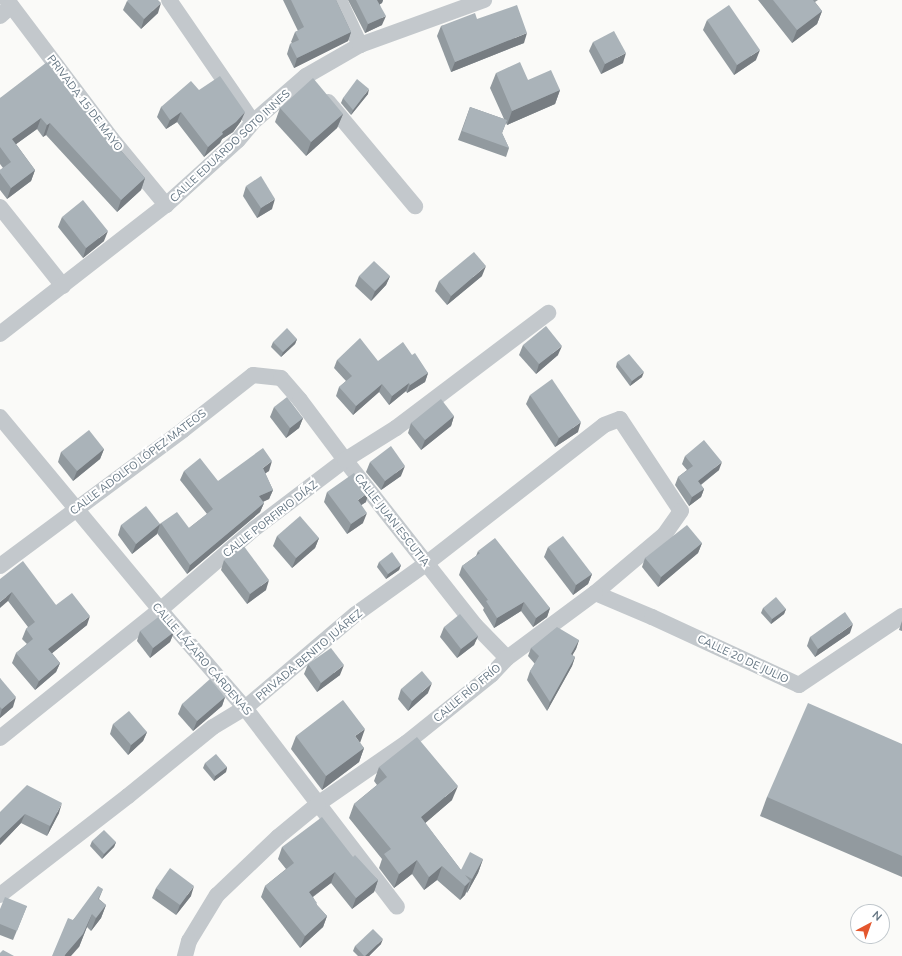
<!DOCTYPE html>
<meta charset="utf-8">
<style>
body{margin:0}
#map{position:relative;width:902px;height:956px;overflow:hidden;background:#fafaf8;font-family:Mulish,sans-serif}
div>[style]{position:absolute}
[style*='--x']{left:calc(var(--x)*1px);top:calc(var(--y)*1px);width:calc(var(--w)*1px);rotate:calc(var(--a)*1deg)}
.street>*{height:16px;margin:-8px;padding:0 8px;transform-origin:8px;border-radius:8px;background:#c3c8cc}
.wall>*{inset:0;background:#929a9f}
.shaded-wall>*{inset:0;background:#777d82}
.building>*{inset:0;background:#aab3b9}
span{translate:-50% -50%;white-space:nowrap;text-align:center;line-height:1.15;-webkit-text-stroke:4px #fff;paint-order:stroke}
.street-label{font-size:11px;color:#657683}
.north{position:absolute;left:850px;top:904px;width:40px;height:40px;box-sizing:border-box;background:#fff;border:1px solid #c1c8cd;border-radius:50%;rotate:41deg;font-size:11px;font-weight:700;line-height:16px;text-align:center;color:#657683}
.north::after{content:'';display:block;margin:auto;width:14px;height:18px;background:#e4572e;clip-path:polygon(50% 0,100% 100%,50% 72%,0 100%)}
</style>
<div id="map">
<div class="street">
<i style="--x:7;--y:0;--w:173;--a:53"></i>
<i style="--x:111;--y:138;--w:87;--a:50.6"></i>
<i style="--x:169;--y:0;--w:148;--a:55.5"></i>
<i style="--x:339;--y:0;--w:50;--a:65"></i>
<i style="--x:0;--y:16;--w:15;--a:-42"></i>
<i style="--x:328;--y:102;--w:136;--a:50.1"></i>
<i style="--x:0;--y:207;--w:101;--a:51.4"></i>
<i style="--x:0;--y:334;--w:210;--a:-37.9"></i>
<i style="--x:166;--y:205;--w:97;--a:-42.1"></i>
<i style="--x:238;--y:140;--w:23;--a:-50"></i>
<i style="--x:253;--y:122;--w:70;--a:-41"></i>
<i style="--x:306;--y:76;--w:62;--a:-29.9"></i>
<i style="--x:360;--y:45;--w:132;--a:-19.9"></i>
<i style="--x:0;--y:417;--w:251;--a:50.3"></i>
<i style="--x:160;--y:610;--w:130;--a:49.1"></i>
<i style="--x:245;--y:708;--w:250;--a:52.6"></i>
<i style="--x:0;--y:566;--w:228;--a:-36.6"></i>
<i style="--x:183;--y:430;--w:89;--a:-38.2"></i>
<i style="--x:253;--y:375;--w:28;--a:6"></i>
<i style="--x:281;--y:378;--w:29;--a:49"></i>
<i style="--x:300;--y:400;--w:75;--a:53.1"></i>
<i style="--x:345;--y:460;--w:210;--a:51.8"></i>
<i style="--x:475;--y:625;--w:46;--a:45.9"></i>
<i style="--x:595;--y:593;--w:62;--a:22.8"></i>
<i style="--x:652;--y:617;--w:162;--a:24.8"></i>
<i style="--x:799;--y:685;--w:124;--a:-33.8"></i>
<i style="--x:0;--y:738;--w:205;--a:-38.7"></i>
<i style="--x:160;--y:610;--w:124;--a:-40.8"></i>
<i style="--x:254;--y:529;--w:114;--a:-37.2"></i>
<i style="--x:345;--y:460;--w:60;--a:-32.1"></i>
<i style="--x:396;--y:428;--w:191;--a:-37.1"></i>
<i style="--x:0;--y:895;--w:162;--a:-37.7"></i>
<i style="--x:128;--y:796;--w:109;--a:-39.1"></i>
<i style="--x:213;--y:727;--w:37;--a:-31"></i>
<i style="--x:245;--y:708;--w:145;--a:-40.3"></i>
<i style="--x:356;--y:614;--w:87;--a:-35.7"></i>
<i style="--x:427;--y:563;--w:224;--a:-37.9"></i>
<i style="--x:604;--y:425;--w:17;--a:-21"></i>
<i style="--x:620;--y:419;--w:110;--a:56.5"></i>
<i style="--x:681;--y:511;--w:28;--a:125"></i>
<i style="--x:665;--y:534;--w:92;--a:139.9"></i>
<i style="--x:595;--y:593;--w:109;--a:143.5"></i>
<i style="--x:507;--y:658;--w:23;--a:133"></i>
<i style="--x:491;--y:675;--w:109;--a:141.3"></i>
<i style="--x:406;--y:743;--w:107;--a:145.3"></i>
<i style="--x:318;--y:804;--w:52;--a:140.5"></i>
<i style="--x:278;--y:837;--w:84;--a:136.4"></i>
<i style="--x:217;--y:895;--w:54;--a:121.3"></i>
<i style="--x:189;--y:941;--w:16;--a:105"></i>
</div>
<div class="wall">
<i style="clip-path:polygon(283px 0,336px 0,351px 32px,348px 41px,294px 68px,287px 54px,290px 44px,292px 43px,291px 42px,295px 32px,298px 31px)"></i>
<i style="clip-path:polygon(348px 0,383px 0,382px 3px,380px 4px,382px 25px,365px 33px)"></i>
<i style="clip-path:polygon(758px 0,818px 0,815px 2px,822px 11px,817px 24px,792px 43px)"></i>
<i style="clip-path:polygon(127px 1px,158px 13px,141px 29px,123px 10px)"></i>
<i style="clip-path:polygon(477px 19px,524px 43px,451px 72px,437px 36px,441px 26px)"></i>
<i style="clip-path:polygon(707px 20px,756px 60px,734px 75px,703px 30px)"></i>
<i style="clip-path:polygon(593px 42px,623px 63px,601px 74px,589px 51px)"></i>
<i style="clip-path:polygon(496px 73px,528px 80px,560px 90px,555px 104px,507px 125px,506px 123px,502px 133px,509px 148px,506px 157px,458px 140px,470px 107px,504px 119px,490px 88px)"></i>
<i style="clip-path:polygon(69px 82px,68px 85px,96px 119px,95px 121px,145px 178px,141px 190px,117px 212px,46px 135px,43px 137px,37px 129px,16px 144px,35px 170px,31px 181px,7px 199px,0 190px,0 170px,3px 168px,0 164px,0 98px)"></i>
<i style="clip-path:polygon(199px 90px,241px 121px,233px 132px,222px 139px,220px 143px,204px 157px,177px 122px,166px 129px,157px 117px,161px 107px)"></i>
<i style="clip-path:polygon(368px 94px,351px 115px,341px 103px,343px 98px)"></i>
<i style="clip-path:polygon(280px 108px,343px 114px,337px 128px,306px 156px,275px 122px)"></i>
<i style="clip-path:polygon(246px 186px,272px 209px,257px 218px,243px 196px)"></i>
<i style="clip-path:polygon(62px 217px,104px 241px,83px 258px,58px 227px)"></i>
<i style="clip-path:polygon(359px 276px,390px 276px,386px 285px,371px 301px,355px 286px)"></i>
<i style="clip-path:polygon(482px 276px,447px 305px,435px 291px,439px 281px)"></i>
<i style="clip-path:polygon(297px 339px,295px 344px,281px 357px,271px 347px,273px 342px)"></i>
<i style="clip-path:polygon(523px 345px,558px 355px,536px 374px,519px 355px)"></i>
<i style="clip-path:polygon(412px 355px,428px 373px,425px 382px,407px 393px,406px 391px,389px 405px,379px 392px,353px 415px,336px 396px,339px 387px,346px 381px,334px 368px,337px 360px,378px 361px)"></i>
<i style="clip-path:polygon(617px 362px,642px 377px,630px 386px,616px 367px)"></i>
<i style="clip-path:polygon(530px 395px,578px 432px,555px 447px,526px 404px)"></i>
<i style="clip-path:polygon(274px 407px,303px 418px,299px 428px,286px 438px,270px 417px)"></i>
<i style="clip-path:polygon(454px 416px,451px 426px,421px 450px,408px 433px,411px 423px)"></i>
<i style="clip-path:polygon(104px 449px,100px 459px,73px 481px,58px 462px,61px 452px)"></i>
<i style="clip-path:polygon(685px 456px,719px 470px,701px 485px,704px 489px,701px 497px,689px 506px,675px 485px,678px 477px,687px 470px,682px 464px)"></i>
<i style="clip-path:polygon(370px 462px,401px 476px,381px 490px,366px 472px)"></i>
<i style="clip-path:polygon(184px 471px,218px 481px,269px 471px,265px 473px,273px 490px,269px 499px,263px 502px,264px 503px,260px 512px,187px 574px,157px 533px,157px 534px,132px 554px,118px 535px,121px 525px,160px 524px,161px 523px,189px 528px,207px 514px,180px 480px)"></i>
<i style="clip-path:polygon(327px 492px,366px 502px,361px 505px,363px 523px,347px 534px,324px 502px)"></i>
<i style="clip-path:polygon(277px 536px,319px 538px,315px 548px,292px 568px,273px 546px)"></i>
<i style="clip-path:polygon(702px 543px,698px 553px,658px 587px,642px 567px,645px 558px)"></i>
<i style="clip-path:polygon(548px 547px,592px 574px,588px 584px,573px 595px,544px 557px)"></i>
<i style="clip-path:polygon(478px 551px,550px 608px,547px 617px,533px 627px,521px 611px,494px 628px,483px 610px,484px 608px,459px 575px,462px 566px,476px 556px)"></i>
<i style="clip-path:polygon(224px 560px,266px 590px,247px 604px,221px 570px)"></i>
<i style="clip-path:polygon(379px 562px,401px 565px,399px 570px,386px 579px,377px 567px)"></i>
<i style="clip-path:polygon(0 579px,56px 605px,87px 625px,52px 653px,60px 663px,56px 672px,35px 690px,12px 663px,16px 653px,27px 644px,22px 639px,26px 629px,28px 627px,8px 601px)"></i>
<i style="clip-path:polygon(763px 608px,786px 609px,784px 614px,771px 624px,761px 613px)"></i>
<i style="clip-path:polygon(902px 621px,902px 631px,899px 630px)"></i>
<i style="clip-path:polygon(444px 627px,478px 636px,474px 645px,457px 658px,440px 637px)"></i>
<i style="clip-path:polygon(140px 631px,174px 632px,170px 642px,150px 658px,137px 641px)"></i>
<i style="clip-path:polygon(850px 633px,815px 657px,807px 646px,810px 637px)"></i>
<i style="clip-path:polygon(579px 640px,576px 649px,572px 655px,575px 657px,572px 666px,547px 711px,527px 680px,530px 671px,535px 664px,528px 656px,531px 648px)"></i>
<i style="clip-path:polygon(308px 664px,340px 675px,317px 692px,304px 674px)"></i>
<i style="clip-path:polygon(0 678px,13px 707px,0 718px)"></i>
<i style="clip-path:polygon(401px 689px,428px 693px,408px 711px,398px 699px)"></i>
<i style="clip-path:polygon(225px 697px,222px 706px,193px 731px,178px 714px,182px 704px)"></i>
<i style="clip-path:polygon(113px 724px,147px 732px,143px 741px,128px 755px,110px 734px)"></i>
<i style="clip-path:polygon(296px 736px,360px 743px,364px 748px,359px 762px,322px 790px,291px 749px)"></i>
<i style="clip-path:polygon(902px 744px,902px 877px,760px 816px,767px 797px)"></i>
<i style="clip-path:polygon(205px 763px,227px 767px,226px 772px,214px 781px,203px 768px)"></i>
<i style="clip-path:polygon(379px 767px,452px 800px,425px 823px,461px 870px,483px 859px,478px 873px,467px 893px,466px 892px,465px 895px,460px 900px,437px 880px,424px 890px,412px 874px,394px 888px,379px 868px,382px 859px,349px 818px,354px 804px,377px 785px,374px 781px)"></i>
<i style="clip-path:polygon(0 812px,59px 813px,47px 836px,21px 823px,0 845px)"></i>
<i style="clip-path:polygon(92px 841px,116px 842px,114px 847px,102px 859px,90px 846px)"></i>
<i style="clip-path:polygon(282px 847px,353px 857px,378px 880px,374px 892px,352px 909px,331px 883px,313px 897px,317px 905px,327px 916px,323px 927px,300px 948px,261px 897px,265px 886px,286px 869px,278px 859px)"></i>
<i style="clip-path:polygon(156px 888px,191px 896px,176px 915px,152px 898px)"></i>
<i style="clip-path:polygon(103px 889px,99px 899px,106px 905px,101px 918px,91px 931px,87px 927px,79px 947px,73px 920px)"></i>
<i style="clip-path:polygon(27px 906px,13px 940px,0 935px,0 909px)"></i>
<i style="clip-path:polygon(381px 944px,369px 956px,358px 956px,353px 951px,355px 946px)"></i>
</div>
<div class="shaded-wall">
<i style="clip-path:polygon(376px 0,383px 0,382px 3px,373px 8px)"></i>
<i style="clip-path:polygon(161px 3px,158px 13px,141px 29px,144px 19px)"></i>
<i style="clip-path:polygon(822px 11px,817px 24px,792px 43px,797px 30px)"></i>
<i style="clip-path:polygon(386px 16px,382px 25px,365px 33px,368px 24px)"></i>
<i style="clip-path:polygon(351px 32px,348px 41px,294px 68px,297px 58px)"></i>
<i style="clip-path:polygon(527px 33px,524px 43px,451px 72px,455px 62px)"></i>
<i style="clip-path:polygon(760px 50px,756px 60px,734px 75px,737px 65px)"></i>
<i style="clip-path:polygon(626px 53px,623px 63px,601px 74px,605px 64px)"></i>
<i style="clip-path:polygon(369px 89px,368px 94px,351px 115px,353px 110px)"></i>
<i style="clip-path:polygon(560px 90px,555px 104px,507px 125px,512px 111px)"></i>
<i style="clip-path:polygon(181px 112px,177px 122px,166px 129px,170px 120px)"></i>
<i style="clip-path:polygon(245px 112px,241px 121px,233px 132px,222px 139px,220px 143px,204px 157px,208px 147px,222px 132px)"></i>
<i style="clip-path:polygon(343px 114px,337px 128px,306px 156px,311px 142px)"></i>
<i style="clip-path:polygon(41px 118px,37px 129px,8px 150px,12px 139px)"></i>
<i style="clip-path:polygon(50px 123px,46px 135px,43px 137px,47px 125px)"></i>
<i style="clip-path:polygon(35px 170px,31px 181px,7px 199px,11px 188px)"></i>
<i style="clip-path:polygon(145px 178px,141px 190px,117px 212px,121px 200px)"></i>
<i style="clip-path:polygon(275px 199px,272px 209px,257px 218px,261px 208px)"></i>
<i style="clip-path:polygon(108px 231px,104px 241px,83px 258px,86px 248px)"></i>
<i style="clip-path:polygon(486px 266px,482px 276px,447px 305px,451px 296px)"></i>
<i style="clip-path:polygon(390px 276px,386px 285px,371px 301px,375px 291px)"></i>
<i style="clip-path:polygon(297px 339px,295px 344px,281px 357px,283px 352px)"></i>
<i style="clip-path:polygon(562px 346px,558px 355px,536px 374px,539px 364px)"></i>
<i style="clip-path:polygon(644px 372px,642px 377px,630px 386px,632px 381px)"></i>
<i style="clip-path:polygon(428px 373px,425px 382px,407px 393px,410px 385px)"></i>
<i style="clip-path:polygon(409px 383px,406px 391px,389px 405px,392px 396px)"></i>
<i style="clip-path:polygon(382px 384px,379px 392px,353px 415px,356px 406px)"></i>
<i style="clip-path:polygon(454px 416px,451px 426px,421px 450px,425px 440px)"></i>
<i style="clip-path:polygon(303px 418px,299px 428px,286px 438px,290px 428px)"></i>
<i style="clip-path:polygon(581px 422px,578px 432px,555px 447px,559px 438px)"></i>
<i style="clip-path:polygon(104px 449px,100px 459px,73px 481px,77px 471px)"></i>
<i style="clip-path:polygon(272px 461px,269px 471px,260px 477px,263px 468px)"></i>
<i style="clip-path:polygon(722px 462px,719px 470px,695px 489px,698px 481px)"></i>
<i style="clip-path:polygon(405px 466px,401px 476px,381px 490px,385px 481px)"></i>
<i style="clip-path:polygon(704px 489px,701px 497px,689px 506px,692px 497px)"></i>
<i style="clip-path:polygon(273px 490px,269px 499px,255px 505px,259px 496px)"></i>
<i style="clip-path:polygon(369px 492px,366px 502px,354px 510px,358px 500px)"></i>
<i style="clip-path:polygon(264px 503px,260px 512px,187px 574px,190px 565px)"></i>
<i style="clip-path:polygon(367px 513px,363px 523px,347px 534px,351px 524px)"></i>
<i style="clip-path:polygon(160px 524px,157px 534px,132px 554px,136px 544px)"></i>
<i style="clip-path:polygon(319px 538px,315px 548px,292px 568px,296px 558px)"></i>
<i style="clip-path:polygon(702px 543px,698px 553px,658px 587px,661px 577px)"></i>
<i style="clip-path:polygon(401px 565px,399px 570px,386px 579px,388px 574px)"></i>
<i style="clip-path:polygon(592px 574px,588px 584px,573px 595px,576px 585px)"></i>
<i style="clip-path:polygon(269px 580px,266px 590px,247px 604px,250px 594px)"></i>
<i style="clip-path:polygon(12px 592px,8px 601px,0 608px,0 602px)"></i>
<i style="clip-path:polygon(524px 602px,521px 611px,494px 628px,497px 618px)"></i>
<i style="clip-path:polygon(550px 608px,547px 617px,533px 627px,536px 618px)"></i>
<i style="clip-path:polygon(786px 609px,784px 614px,771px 624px,772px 619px)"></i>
<i style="clip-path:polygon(90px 616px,87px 625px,45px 659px,48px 649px)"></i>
<i style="clip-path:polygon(853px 624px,850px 633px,815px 657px,818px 649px)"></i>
<i style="clip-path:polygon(174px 632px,170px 642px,150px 658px,153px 648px)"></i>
<i style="clip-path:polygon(478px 636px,474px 645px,457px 658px,461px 649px)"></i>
<i style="clip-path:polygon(579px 640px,576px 649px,568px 663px,571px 654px)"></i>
<i style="clip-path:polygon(575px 657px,572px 666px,547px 711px,550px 702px)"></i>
<i style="clip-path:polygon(60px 663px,56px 672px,35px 690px,39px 681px)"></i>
<i style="clip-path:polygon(344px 665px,340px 675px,317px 692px,321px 683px)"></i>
<i style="clip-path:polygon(432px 683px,428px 693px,408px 711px,412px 701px)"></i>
<i style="clip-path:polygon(16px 697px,13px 707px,0 718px,0 716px,2px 709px)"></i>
<i style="clip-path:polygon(225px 697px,222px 706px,193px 731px,197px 721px)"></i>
<i style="clip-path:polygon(365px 729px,360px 743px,355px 736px)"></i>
<i style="clip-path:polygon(147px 732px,143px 741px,128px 755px,131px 745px)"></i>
<i style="clip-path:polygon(364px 748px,359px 762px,322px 790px,326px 776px)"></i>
<i style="clip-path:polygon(227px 767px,226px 772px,214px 781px,215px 776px)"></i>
<i style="clip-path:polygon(458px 786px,452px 800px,416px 831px,421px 817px)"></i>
<i style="clip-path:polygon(62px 803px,59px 813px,47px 836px,50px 826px)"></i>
<i style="clip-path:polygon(25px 814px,21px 823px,0 845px,0 838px)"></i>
<i style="clip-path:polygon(116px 842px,114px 847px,102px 859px,104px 854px)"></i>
<i style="clip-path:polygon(483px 859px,478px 873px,467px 893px,472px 879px)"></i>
<i style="clip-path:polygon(417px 860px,412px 874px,394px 888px,399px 874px)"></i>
<i style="clip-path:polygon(442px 866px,437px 880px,424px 890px,429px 877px)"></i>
<i style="clip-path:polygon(335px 872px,331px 883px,304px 903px,309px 892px)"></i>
<i style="clip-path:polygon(378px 880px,374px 892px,352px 909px,356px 898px)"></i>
<i style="clip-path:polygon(470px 881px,465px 895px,460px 900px,465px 886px)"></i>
<i style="clip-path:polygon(194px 886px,191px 896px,176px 915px,180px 905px)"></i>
<i style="clip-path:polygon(106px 905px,101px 918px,91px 931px,96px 918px)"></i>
<i style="clip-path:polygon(92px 914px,79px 947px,71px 956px,64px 956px)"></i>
<i style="clip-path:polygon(327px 916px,323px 927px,300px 948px,305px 936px)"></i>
<i style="clip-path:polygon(383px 939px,381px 944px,369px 956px,365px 956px)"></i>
</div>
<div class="building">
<i style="clip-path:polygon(128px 0,158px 0,161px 3px,144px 19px,127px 1px)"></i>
<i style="clip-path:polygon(291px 0,336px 0,351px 32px,297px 58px,290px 44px,299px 40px,295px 32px,304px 27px)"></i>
<i style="clip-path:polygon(356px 0,377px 0,386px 16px,368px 24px)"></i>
<i style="clip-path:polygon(773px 0,813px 0,822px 11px,797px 30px)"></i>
<i style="clip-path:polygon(517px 5px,527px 33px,455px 62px,441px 26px,475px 13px,477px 19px)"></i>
<i style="clip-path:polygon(729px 5px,760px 50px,737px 65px,707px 20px)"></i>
<i style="clip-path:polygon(614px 31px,626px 53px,605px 64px,593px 42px)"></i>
<i style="clip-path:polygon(51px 59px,69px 82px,67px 83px,96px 119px,94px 120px,145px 178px,121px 200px,50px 123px,47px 125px,41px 118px,12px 139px,35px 170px,11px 188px,0 173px,0 170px,11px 162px,0 147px,0 98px)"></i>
<i style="clip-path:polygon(520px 62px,528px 80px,551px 70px,560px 90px,512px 111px,496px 73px)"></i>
<i style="clip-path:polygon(220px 76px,245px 112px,236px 122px,222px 132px,223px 134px,208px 147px,181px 112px,170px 120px,161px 107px,191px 81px,199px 90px)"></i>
<i style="clip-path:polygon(313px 78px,343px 114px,311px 142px,280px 108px)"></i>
<i style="clip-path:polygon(357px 79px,369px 89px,353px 110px,343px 98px)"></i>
<i style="clip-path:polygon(470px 107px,507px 120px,502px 133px,509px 148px,462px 131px)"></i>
<i style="clip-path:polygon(261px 176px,275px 199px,261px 208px,246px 186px)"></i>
<i style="clip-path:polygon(83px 200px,108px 231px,86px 248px,62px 217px)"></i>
<i style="clip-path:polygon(474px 252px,486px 266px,451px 296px,439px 281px)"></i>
<i style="clip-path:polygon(374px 261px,390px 276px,375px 291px,359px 276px)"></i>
<i style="clip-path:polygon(546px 326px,562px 346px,539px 364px,523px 345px)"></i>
<i style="clip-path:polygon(287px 328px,297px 339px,283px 352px,273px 342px)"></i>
<i style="clip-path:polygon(360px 338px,378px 361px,403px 342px,412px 355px,415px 353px,428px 373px,410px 385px,409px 383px,392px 396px,382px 384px,356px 406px,339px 387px,352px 376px,337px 360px)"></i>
<i style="clip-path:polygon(629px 354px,644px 372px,632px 381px,617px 362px)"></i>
<i style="clip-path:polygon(552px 379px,581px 422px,559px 438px,530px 395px)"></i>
<i style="clip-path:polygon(287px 397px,303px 418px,290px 428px,274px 407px)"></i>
<i style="clip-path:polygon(441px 399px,454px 416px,425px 440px,411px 423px)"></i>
<i style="clip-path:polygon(89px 430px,104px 449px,77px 471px,61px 452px)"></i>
<i style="clip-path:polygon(704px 440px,722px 462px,698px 481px,704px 489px,692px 497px,678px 477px,693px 466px,685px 456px)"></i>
<i style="clip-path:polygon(391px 446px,405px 466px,385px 481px,370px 462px)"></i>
<i style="clip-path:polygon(263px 448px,272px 461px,263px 468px,273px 490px,259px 496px,264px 503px,190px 565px,161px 523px,177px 512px,189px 528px,213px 509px,184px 471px,200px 458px,218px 481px)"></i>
<i style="clip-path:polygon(354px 473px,369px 492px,358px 500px,367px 513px,351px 524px,327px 492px)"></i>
<i style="clip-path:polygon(146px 506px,160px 524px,136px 544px,121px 525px)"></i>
<i style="clip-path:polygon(300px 516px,319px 538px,296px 558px,277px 536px)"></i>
<i style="clip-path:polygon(687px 525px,702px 543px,661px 577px,645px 558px)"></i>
<i style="clip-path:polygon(563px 536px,592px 574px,576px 585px,548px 547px)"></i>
<i style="clip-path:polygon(495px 538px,550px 608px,536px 618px,524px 602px,497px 618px,486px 601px,488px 600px,462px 566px,480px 553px,478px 551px)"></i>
<i style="clip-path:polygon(243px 545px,269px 580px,250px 594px,224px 560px)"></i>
<i style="clip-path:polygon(392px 552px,401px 565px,388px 574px,379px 562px)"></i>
<i style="clip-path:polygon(23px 561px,56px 605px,72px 593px,90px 616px,48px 649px,60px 663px,39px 681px,16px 653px,33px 639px,26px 629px,35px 622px,12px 592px,0 602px,0 579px)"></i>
<i style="clip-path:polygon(776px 597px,786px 609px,772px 619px,763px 608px)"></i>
<i style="clip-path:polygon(845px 612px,853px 624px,818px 649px,810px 637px)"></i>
<i style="clip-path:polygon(460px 614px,478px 636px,461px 649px,444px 627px)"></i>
<i style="clip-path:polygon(161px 615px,174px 632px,153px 648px,140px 631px)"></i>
<i style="clip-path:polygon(557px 627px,579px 640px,571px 654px,575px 657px,550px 702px,530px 671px,539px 656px,531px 648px)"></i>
<i style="clip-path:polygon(331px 648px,344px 665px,321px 683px,308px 664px)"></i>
<i style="clip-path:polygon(422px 671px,432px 683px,412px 701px,401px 689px)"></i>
<i style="clip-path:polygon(0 678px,16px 697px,2px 709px,0 707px)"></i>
<i style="clip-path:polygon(210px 679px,225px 697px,197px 721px,182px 704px)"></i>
<i style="clip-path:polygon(343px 700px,365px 729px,355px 736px,364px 748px,326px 776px,296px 736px)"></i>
<i style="clip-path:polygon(808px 703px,902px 744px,902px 856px,767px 797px)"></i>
<i style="clip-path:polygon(129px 711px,147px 732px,131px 745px,113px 724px)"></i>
<i style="clip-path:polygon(417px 737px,458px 786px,421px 817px,461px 870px,470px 852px,483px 859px,472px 879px,465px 875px,470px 881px,465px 886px,442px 866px,429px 877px,417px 860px,399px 874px,384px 854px,391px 849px,354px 804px,387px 777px,379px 767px)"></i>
<i style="clip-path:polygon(216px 754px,227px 767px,215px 776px,205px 763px)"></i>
<i style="clip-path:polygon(27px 785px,62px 803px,50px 826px,25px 814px,0 838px,0 812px)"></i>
<i style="clip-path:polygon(322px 817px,353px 857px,355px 855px,378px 880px,356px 898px,335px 872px,309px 892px,317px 903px,316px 904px,327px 916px,305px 936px,265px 886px,294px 863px,282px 847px)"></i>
<i style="clip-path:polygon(104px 830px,116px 842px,104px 854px,92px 841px)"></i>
<i style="clip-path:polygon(170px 868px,194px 886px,180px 905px,156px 888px)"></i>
<i style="clip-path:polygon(98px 886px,103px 889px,98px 899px,106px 905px,96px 918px,92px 914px,83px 934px,64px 956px,52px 956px,68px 918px,73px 920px)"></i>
<i style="clip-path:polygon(5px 897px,27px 906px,17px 931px,0 924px,0 909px)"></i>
<i style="clip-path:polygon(373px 929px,383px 939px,365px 956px,364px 956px,355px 946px)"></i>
<i style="clip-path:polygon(3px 950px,14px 956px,0 956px,0 953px)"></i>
</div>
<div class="street-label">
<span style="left:85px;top:103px;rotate:53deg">PRIVADA 15 DE MAYO</span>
<span style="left:230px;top:146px;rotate:-43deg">CALLE EDUARDO SOTO INNES</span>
<span style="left:138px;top:462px;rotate:-37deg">CALLE ADOLFO LÓPEZ MATEOS</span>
<span style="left:270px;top:519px;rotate:-38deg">CALLE PORFIRIO DÍAZ</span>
<span style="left:392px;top:520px;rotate:52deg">CALLE JUAN ESCUTIA</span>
<span style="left:309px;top:655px;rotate:-40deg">PRIVADA BENITO JUÁREZ</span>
<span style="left:202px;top:659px;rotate:49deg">CALLE LÁZARO CÁRDENAS</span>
<span style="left:743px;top:659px;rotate:25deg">CALLE 20 DE JULIO</span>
<span style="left:467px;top:693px;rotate:-40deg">CALLE RÍO FRÍO</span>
</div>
<div class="north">N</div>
</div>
